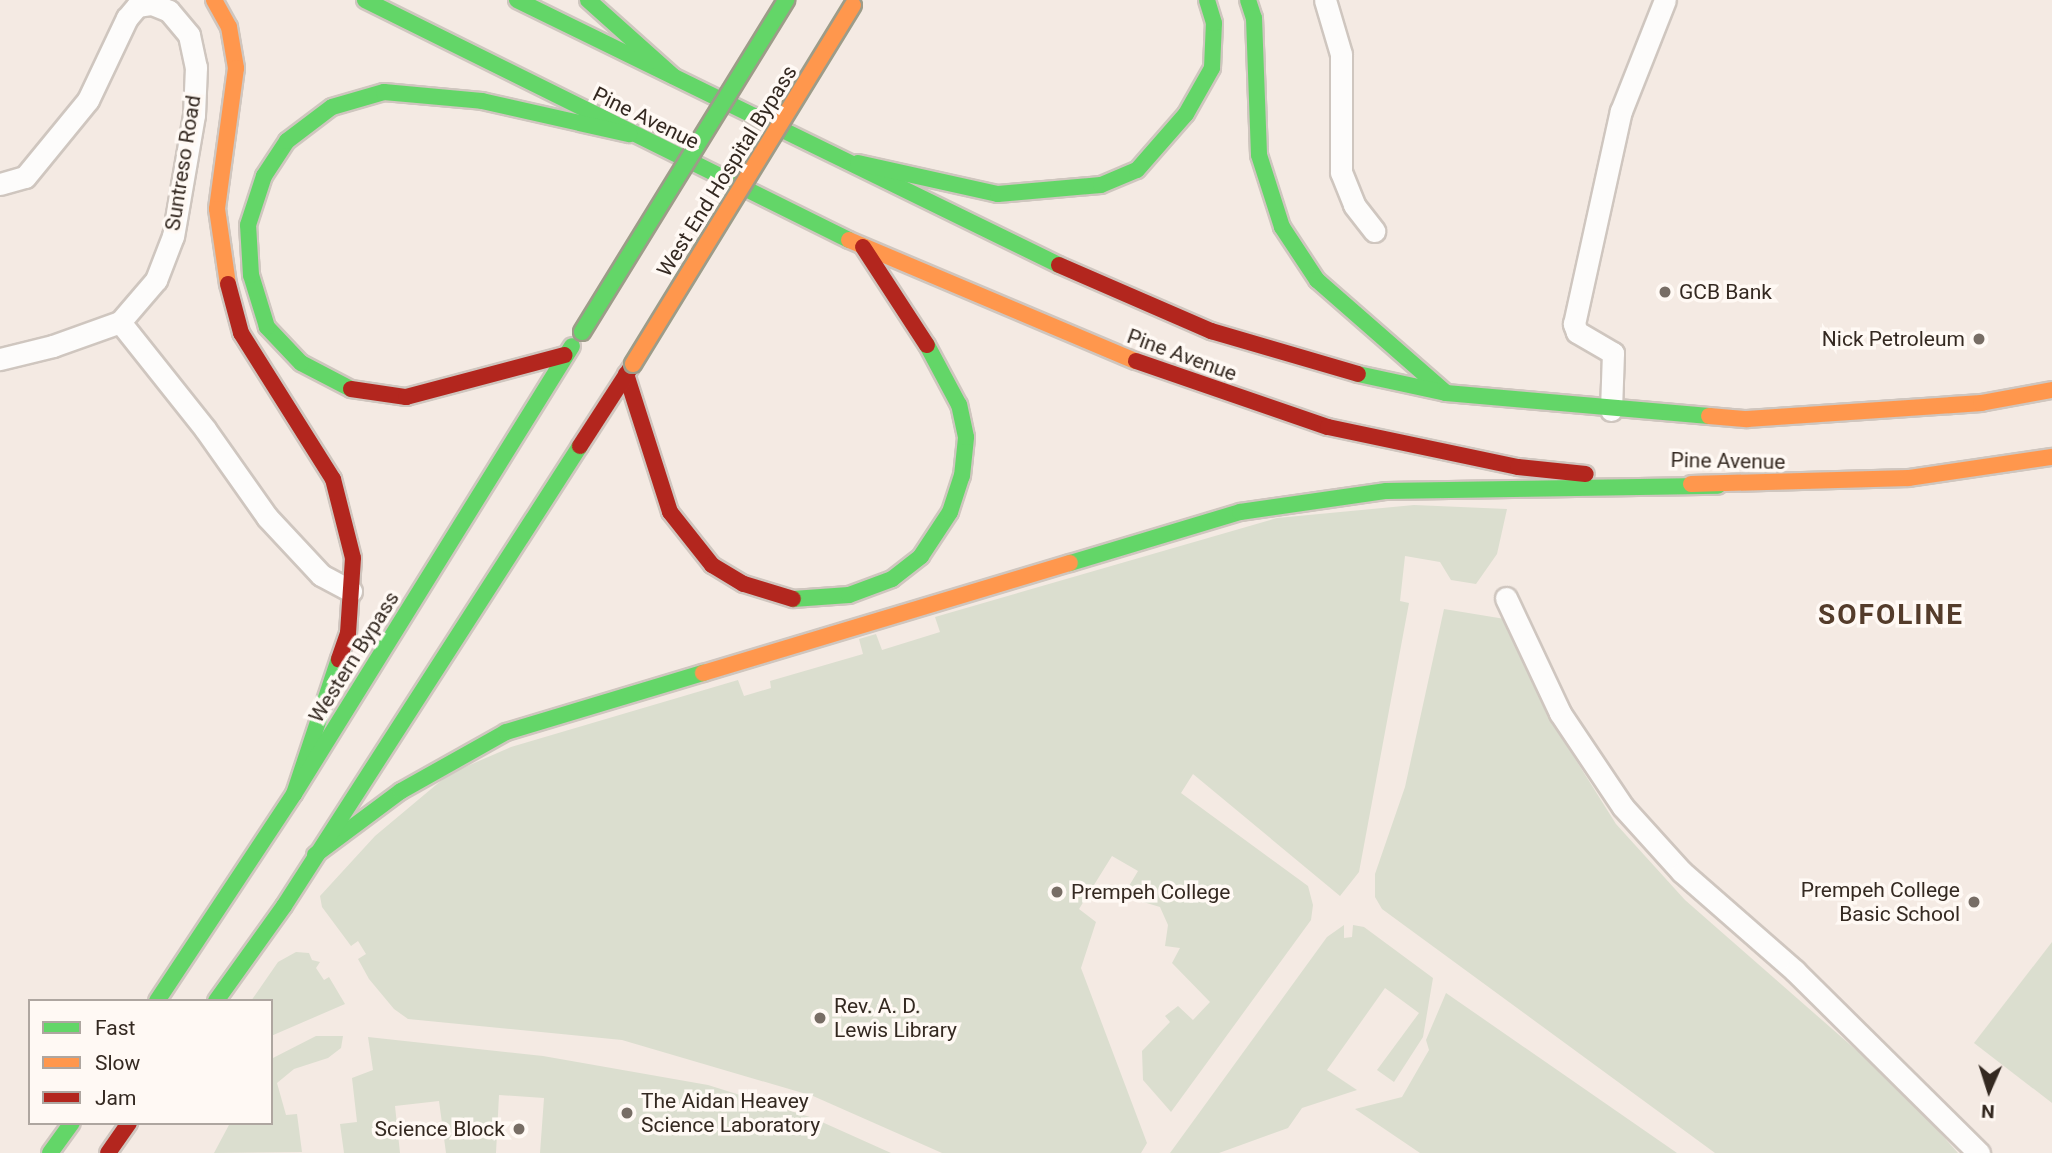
<!DOCTYPE html>
<style>
body{margin:0}
#map{position:relative;width:2052px;height:1153px;overflow:hidden;background:#f4eae3;font-family:Roboto,sans-serif}
div>[style]{position:absolute}
[style*='--x']{left:calc(var(--x)*1px);top:calc(var(--y)*1px);width:calc(var(--w)*1px);rotate:calc(var(--a)*1deg)}
.green>*{inset:0;background:#dbdecf}
.roads{filter:drop-shadow(2px 0 #cfc6bf) drop-shadow(-2px 0 #cfc6bf) drop-shadow(0 2px #cfc6bf) drop-shadow(0 -2px #cfc6bf)}
.street>*{height:21px;margin:-10.5px;padding:0 10.5px;transform-origin:10.5px;border-radius:10.5px;background:#fdfcfb}
.fast>*{height:16px;margin:-8px;padding:0 8px;transform-origin:8px;border-radius:8px;background:#63d668}
.slow>*{height:16px;margin:-8px;padding:0 8px;transform-origin:8px;border-radius:8px;background:#ff974d}
.jam>*{height:16px;margin:-8px;padding:0 8px;transform-origin:8px;border-radius:8px;background:#b3261e}
.bridges{filter:drop-shadow(2px 0 #9d9c89) drop-shadow(-2px 0 #9d9c89) drop-shadow(0 2px #9d9c89) drop-shadow(0 -2px #9d9c89)}
.fast-bridge>*{height:16px;margin:-8px;padding:0 8px;transform-origin:8px;border-radius:8px;background:#63d668}
.slow-bridge>*{height:16px;margin:-8px;padding:0 8px;transform-origin:8px;border-radius:8px;background:#ff974d}
.dots>*{width:19px;height:19px;translate:-50% -50%;box-sizing:border-box;border:4px solid #fff9f4;border-radius:50%}
span{translate:-50% -50%;white-space:nowrap;text-align:center;line-height:1.15;-webkit-text-stroke:7px #fff9f4;paint-order:stroke}
.street-label{font-size:21px;color:#342921}
.poi-label{font-size:21px;color:#342921}
.left{translate:0 -50%;text-align:left}
.right{translate:-100% -50%;text-align:right}
.district-label{font-size:28px;color:#543c2b;font-weight:700;letter-spacing:2px}
.legend{position:absolute;left:28px;top:999px;width:245px;height:126px;box-sizing:border-box;background:#fff9f4;border:2px solid #aea6a0;margin:0;padding:9px 12px;list-style:none;font-size:21px;color:#342921}
.legend li{display:flex;align-items:center;gap:14px;height:35px}
.legend b{width:35px;border:2px solid #aea6a0}
.north{position:absolute;left:1954px;top:1055px;width:70px;height:70px;-webkit-text-stroke:5px #fff9f4;paint-order:stroke;rotate:183deg;font-size:19px;font-weight:700;line-height:28px;text-align:center;color:#342921}
.north::after{content:'';display:block;margin:auto;width:24px;height:32px;background:#342921;clip-path:polygon(50% 0,100% 100%,50% 72%,0 100%)}
</style>
<div id="map">
<div class="green">
<i style="clip-path:polygon(1414px 505px,1507px 509px,1497px 554px,1476px 584px,1451px 580px,1440px 562px,1405px 556px,1400px 601px,1409px 603px,1359px 872px,1340px 896px,1193px 774px,1181px 793px,1308px 886px,1313px 905px,1311px 920px,1171px 1112px,1143px 1080px,1142px 1051px,1170px 1022px,1165px 1016px,1178px 1006px,1193px 1020px,1210px 1002px,1172px 963px,1180px 948px,1165px 946px,1168px 925px,1160px 907px,1123px 896px,1138px 871px,1112px 856px,1079px 909px,1096px 922px,1081px 968px,1147px 1143px,1141px 1153px,942px 1153px,813px 1096px,622px 1040px,408px 1019px,394px 1009px,369px 979px,358px 959px,366px 954px,358px 941px,351px 946px,322px 907px,320px 896px,375px 836px,449px 774px,511px 747px,738px 680px,744px 696px,771px 688px,770px 681px,863px 654px,859px 639px,876px 634px,882px 650px,940px 632px,935px 617px,1277px 518px)"></i>
<i style="clip-path:polygon(1444px 609px,1511px 620px,1552px 722px,1616px 824px,1685px 900px,1903px 1091px,1958px 1153px,1715px 1153px,1382px 909px,1375px 897px,1375px 874px,1405px 787px)"></i>
<i style="clip-path:polygon(1344px 925px,1344px 938px,1352px 937px,1353px 925px,1364px 927px,1433px 978px,1423px 1037px,1394px 1082px,1377px 1070px,1419px 1013px,1385px 988px,1327px 1070px,1357px 1090px,1302px 1108px,1288px 1128px,1219px 1153px,1170px 1153px,1327px 937px)"></i>
<i style="clip-path:polygon(2052px 942px,2052px 1103px,1974px 1043px)"></i>
<i style="clip-path:polygon(296px 952px,309px 953px,312px 960px,320px 962px,316px 968px,324px 980px,329px 977px,345px 1004px,271px 1036px,271px 1001px,251px 1001px,278px 962px)"></i>
<i style="clip-path:polygon(1446px 993px,1677px 1153px,1420px 1153px,1355px 1109px,1402px 1097px,1429px 1050px,1426px 1040px)"></i>
<i style="clip-path:polygon(316px 1036px,343px 1036px,341px 1048px,328px 1058px,294px 1069px,277px 1083px,286px 1115px,297px 1114px,302px 1152px,214px 1153px,230px 1123px,271px 1123px,271px 1059px)"></i>
<i style="clip-path:polygon(368px 1037px,543px 1056px,708px 1085px,813px 1118px,891px 1153px,540px 1153px,544px 1098px,499px 1095px,496px 1153px,446px 1153px,439px 1101px,395px 1106px,400px 1153px,344px 1153px,340px 1124px,357px 1122px,352px 1078px,373px 1070px)"></i>
</div>
<div class="roads">
<div class="street">
<i style="--x:1325;--y:0;--w:56;--a:73.5"></i>
<i style="--x:1341;--y:54;--w:118;--a:90"></i>
<i style="--x:1341;--y:172;--w:35;--a:68"></i>
<i style="--x:1354;--y:205;--w:33;--a:52"></i>
<i style="--x:0;--y:184;--w:26;--a:-16"></i>
<i style="--x:25;--y:177;--w:99;--a:-50.7"></i>
<i style="--x:88;--y:100;--w:91;--a:-64.6"></i>
<i style="--x:127;--y:18;--w:16;--a:-50"></i>
<i style="--x:137;--y:6;--w:15;--a:-8"></i>
<i style="--x:152;--y:4;--w:18;--a:22"></i>
<i style="--x:169;--y:11;--w:31;--a:50"></i>
<i style="--x:189;--y:35;--w:33;--a:78"></i>
<i style="--x:196;--y:67;--w:48;--a:92.4"></i>
<i style="--x:194;--y:115;--w:123;--a:99.8"></i>
<i style="--x:173;--y:236;--w:47;--a:111.1"></i>
<i style="--x:156;--y:280;--w:55;--a:130.6"></i>
<i style="--x:120;--y:322;--w:71;--a:160.3"></i>
<i style="--x:53;--y:346;--w:55;--a:166.2"></i>
<i style="--x:120;--y:322;--w:137;--a:51.5"></i>
<i style="--x:205;--y:429;--w:108;--a:54.8"></i>
<i style="--x:267;--y:517;--w:79;--a:47"></i>
<i style="--x:321;--y:575;--w:34;--a:28"></i>
<i style="--x:1611;--y:410;--w:57;--a:-88"></i>
<i style="--x:1613;--y:353;--w:42;--a:-149.7"></i>
<i style="--x:1577;--y:332;--w:9;--a:-111"></i>
<i style="--x:1574;--y:324;--w:218;--a:-77.6"></i>
<i style="--x:1621;--y:111;--w:119;--a:-68.4"></i>
<i style="--x:1506;--y:598;--w:127;--a:64.8"></i>
<i style="--x:1560;--y:713;--w:113;--a:56.2"></i>
<i style="--x:1623;--y:807;--w:88;--a:47.8"></i>
<i style="--x:1682;--y:872;--w:150;--a:41.2"></i>
<i style="--x:1795;--y:971;--w:259;--a:44.7"></i>
</div>
<div class="fast">
<i style="--x:365;--y:0;--w:540;--a:26.38"></i>
<i style="--x:517;--y:0;--w:603;--a:26.06"></i>
<i style="--x:588;--y:0;--w:114;--a:41.8"></i>
<i style="--x:1248;--y:0;--w:19;--a:72"></i>
<i style="--x:1254;--y:18;--w:137;--a:87.9"></i>
<i style="--x:1259;--y:155;--w:76;--a:72.3"></i>
<i style="--x:1282;--y:227;--w:64;--a:56.6"></i>
<i style="--x:1317;--y:280;--w:171;--a:41.2"></i>
<i style="--x:858;--y:163;--w:143;--a:12.5"></i>
<i style="--x:998;--y:194;--w:103;--a:-5"></i>
<i style="--x:1101;--y:185;--w:39;--a:-23"></i>
<i style="--x:1137;--y:170;--w:74;--a:-48.8"></i>
<i style="--x:1186;--y:114;--w:53;--a:-60.5"></i>
<i style="--x:1212;--y:68;--w:45;--a:-87.5"></i>
<i style="--x:1214;--y:23;--w:24;--a:-107"></i>
<i style="--x:1358;--y:374;--w:90;--a:12.2"></i>
<i style="--x:1446;--y:393;--w:264;--a:5"></i>
<i style="--x:351;--y:389;--w:56;--a:-152.5"></i>
<i style="--x:301;--y:363;--w:50;--a:-133.4"></i>
<i style="--x:267;--y:327;--w:54;--a:-107.1"></i>
<i style="--x:251;--y:275;--w:50;--a:-93.4"></i>
<i style="--x:248;--y:225;--w:52;--a:-71.9"></i>
<i style="--x:264;--y:176;--w:42;--a:-56.7"></i>
<i style="--x:287;--y:141;--w:56;--a:-37.1"></i>
<i style="--x:332;--y:107;--w:54;--a:-16.1"></i>
<i style="--x:384;--y:92;--w:98;--a:5.2"></i>
<i style="--x:482;--y:101;--w:151;--a:12.7"></i>
<i style="--x:1070;--y:563;--w:177;--a:-16.7"></i>
<i style="--x:1240;--y:512;--w:148;--a:-8.2"></i>
<i style="--x:1386;--y:491;--w:332;--a:-0.9"></i>
<i style="--x:793;--y:599;--w:56;--a:-4.1"></i>
<i style="--x:849;--y:595;--w:46;--a:-20.4"></i>
<i style="--x:892;--y:579;--w:37;--a:-38"></i>
<i style="--x:921;--y:556;--w:53;--a:-56.6"></i>
<i style="--x:950;--y:512;--w:38;--a:-72"></i>
<i style="--x:962;--y:476;--w:39;--a:-84"></i>
<i style="--x:966;--y:437;--w:33;--a:-102"></i>
<i style="--x:959;--y:405;--w:68;--a:-118.1"></i>
<i style="--x:294;--y:794;--w:142;--a:-71.6"></i>
<i style="--x:315;--y:855;--w:107;--a:-36.7"></i>
<i style="--x:401;--y:791;--w:120;--a:-29.3"></i>
<i style="--x:506;--y:732;--w:206;--a:-16.7"></i>
<i style="--x:157;--y:1001;--w:248;--a:-56.5"></i>
<i style="--x:294;--y:794;--w:527;--a:-58.18"></i>
<i style="--x:216;--y:1001;--w:117;--a:-54.4"></i>
<i style="--x:284;--y:906;--w:547;--a:-57.24"></i>
<i style="--x:50;--y:1153;--w:37;--a:-54"></i>
</div>
<div class="slow">
<i style="--x:214;--y:0;--w:31;--a:61"></i>
<i style="--x:229;--y:27;--w:42;--a:80.3"></i>
<i style="--x:236;--y:68;--w:142;--a:97.7"></i>
<i style="--x:217;--y:209;--w:76;--a:81.7"></i>
<i style="--x:849;--y:240;--w:311;--a:22.9"></i>
<i style="--x:1709;--y:416;--w:38;--a:5"></i>
<i style="--x:1747;--y:419;--w:235;--a:-3.9"></i>
<i style="--x:1981;--y:403;--w:72;--a:-10.4"></i>
<i style="--x:1691;--y:484;--w:218;--a:-1.6"></i>
<i style="--x:1909;--y:478;--w:145;--a:-8.4"></i>
<i style="--x:703;--y:673;--w:383;--a:-16.7"></i>
</div>
<div class="jam">
<i style="--x:863;--y:247;--w:117;--a:56.9"></i>
<i style="--x:1059;--y:265;--w:166;--a:23.5"></i>
<i style="--x:1211;--y:331;--w:153;--a:16.3"></i>
<i style="--x:228;--y:284;--w:51;--a:75.1"></i>
<i style="--x:241;--y:333;--w:173;--a:57.8"></i>
<i style="--x:333;--y:479;--w:81;--a:75.8"></i>
<i style="--x:353;--y:558;--w:75;--a:93.8"></i>
<i style="--x:348;--y:633;--w:28;--a:109"></i>
<i style="--x:1136;--y:361;--w:203;--a:19"></i>
<i style="--x:1328;--y:427;--w:194;--a:11.9"></i>
<i style="--x:1518;--y:467;--w:68;--a:5.9"></i>
<i style="--x:626;--y:374;--w:145;--a:72.3"></i>
<i style="--x:670;--y:512;--w:68;--a:51.6"></i>
<i style="--x:712;--y:565;--w:37;--a:31"></i>
<i style="--x:744;--y:584;--w:51;--a:17"></i>
<i style="--x:351;--y:389;--w:56;--a:8.3"></i>
<i style="--x:406;--y:397;--w:164;--a:-14.8"></i>
<i style="--x:580;--y:446;--w:98;--a:-57.1"></i>
<i style="--x:108;--y:1153;--w:37;--a:-55"></i>
</div>
</div>
<div class="bridges">
<div class="fast-bridge">
<i style="--x:582;--y:332;--w:390;--a:-58.4"></i>
</div>
<div class="slow-bridge">
<i style="--x:633;--y:364;--w:421;--a:-58.5"></i>
</div>
</div>
<div class="dots">
<i style="left:1665px;top:292px;background:#776d65"></i>
<i style="left:1979px;top:339px;background:#776d65"></i>
<i style="left:1057px;top:892px;background:#776d65"></i>
<i style="left:1974px;top:902px;background:#776d65"></i>
<i style="left:820px;top:1018px;background:#776d65"></i>
<i style="left:627px;top:1113px;background:#776d65"></i>
<i style="left:519px;top:1129px;background:#776d65"></i>
</div>
<div class="street-label">
<span style="left:646px;top:118px;rotate:26deg">Pine Avenue</span>
<span style="left:183px;top:163px;rotate:-81deg">Suntreso Road</span>
<span style="left:727px;top:171px;rotate:-58deg">West End Hospital Bypass</span>
<span style="left:1182px;top:355px;rotate:20deg">Pine Avenue</span>
<span style="left:1728px;top:461px;rotate:1deg">Pine Avenue</span>
<span style="left:354px;top:657px;rotate:-58deg">Western Bypass</span>
</div>
<div class="poi-label">
<span class="left" style="left:1679px;top:292px">GCB Bank</span>
<span class="right" style="left:1965px;top:339px">Nick Petroleum</span>
<span class="right" style="left:1960px;top:902px">Prempeh College<br>Basic School</span>
<span class="left" style="left:1071px;top:892px">Prempeh College</span>
<span class="left" style="left:834px;top:1018px">Rev. A. D.<br>Lewis Library</span>
<span class="left" style="left:641px;top:1113px">The Aidan Heavey<br>Science Laboratory</span>
<span class="right" style="left:505px;top:1129px">Science Block</span>
</div>
<div class="district-label">
<span style="left:1891px;top:615px">SOFOLINE</span>
</div>
<ul class="legend">
<li><b style="height:9px;background:#63d668"></b>Fast</li>
<li><b style="height:9px;background:#ff974d"></b>Slow</li>
<li><b style="height:9px;background:#b3261e"></b>Jam</li>
</ul>
<div class="north">N</div>
</div>
